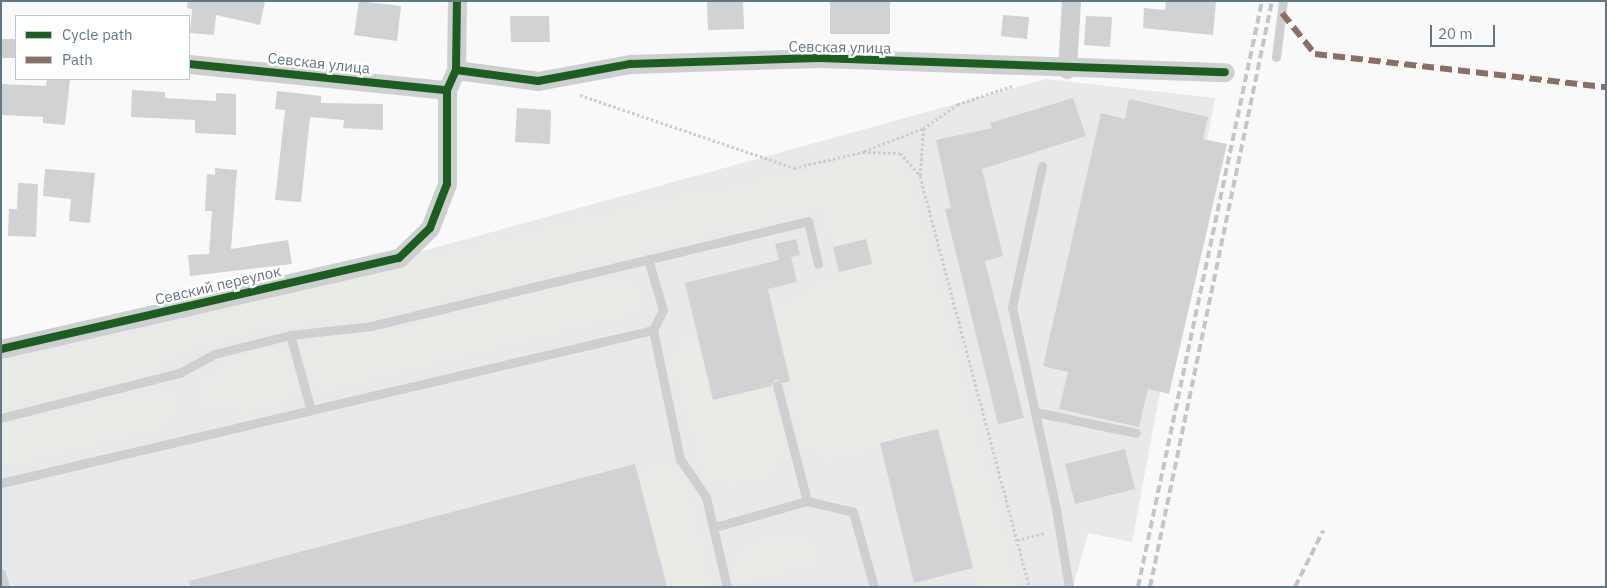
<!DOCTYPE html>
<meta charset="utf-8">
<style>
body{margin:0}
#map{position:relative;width:1607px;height:588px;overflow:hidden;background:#f9f9f9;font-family:"IBM Plex Sans",sans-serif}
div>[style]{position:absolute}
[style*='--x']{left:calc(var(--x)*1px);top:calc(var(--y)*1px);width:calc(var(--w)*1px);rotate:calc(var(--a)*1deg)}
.built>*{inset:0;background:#e8e9e9}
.green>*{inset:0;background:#e8ebe6}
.building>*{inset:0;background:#d0d2d3}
.path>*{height:3px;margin-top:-1.5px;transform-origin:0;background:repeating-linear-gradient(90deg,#cbcccd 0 2.5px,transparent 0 5px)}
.lane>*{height:9px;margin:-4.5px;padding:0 4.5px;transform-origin:4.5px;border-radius:4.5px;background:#cecfd0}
.street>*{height:19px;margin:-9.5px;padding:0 9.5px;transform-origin:9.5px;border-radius:9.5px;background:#cecfd0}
.rail>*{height:4px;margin-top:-2px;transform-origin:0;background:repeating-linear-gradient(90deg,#c3c5c6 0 8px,transparent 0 12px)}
.quiet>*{height:6px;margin-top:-3px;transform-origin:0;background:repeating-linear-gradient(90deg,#8d6e63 0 12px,transparent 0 18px)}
.cycleway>*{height:8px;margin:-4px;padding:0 4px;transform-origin:4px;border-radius:4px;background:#1b5e20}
span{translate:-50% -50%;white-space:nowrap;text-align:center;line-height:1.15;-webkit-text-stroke:5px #fff;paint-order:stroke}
.street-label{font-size:15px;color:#657683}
.frame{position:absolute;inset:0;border:2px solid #657683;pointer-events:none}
.legend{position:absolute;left:15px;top:15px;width:175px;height:65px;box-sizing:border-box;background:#fff;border:1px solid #c1c8cd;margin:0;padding:6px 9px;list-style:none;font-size:15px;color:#657683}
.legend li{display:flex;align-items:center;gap:10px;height:25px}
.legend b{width:25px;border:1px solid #c1c8cd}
.scale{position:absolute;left:1430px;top:25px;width:65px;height:22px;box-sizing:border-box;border:2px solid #657683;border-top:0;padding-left:6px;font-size:15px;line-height:18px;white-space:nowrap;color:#657683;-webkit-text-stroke:4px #fff;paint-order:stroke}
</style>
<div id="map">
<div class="built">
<i style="clip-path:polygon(1046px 79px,1215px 98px,1132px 542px,1088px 533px,1073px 587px,1px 587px,1px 360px,427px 250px)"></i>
</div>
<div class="green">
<i style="clip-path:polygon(878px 154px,894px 159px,906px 172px,1015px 587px,979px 587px,938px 429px,826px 459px,805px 443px,774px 315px,782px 313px,780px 305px,808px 299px,805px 289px,840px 280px,839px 272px,872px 263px,866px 239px,833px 247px,826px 205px,373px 315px,259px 327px,179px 350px,154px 369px,1px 408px,1px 365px,690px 195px,714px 193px)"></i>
<i style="clip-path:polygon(614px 278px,634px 288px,642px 309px,326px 388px,312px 374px,303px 353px,307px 344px,376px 334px)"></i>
<i style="clip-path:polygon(698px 336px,713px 400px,769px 386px,783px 443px,773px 468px,762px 475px,732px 484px,709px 476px,703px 467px,675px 362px,686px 340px)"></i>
<i style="clip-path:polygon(272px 347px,285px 356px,293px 386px,283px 401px,245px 411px,225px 401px,205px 405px,199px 383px,214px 379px,231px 360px)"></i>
<i style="clip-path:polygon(169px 389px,175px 414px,161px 426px,1px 466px,3px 429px)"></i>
<i style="clip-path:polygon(661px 468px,674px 472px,685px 487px,709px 587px,667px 587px,638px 474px)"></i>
<i style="clip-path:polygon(785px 536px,801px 538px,811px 547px,819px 561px,734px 583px,735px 568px,742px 554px,754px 545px)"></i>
</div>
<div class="building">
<i style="clip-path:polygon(188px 1px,265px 1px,260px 25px,216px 15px,214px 35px,190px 33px,192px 9px,187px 8px)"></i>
<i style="clip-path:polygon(359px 1px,401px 6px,397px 41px,354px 35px)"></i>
<i style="clip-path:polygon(707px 1px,743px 1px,744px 29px,708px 30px)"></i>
<i style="clip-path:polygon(830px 1px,890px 1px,890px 34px,830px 34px)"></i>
<i style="clip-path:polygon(1166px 1px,1216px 1px,1213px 35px,1143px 28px,1144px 8px,1165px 10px)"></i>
<i style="clip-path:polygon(1003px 15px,1029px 17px,1027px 39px,1001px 36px)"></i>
<i style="clip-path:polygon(510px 16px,549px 16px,550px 42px,511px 42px)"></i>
<i style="clip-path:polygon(1086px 16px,1112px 17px,1110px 47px,1084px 45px)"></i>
<i style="clip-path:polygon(47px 79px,70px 79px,65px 125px,43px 123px,43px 117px,1px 115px,1px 84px,46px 86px)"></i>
<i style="clip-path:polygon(132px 90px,165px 92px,165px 98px,216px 101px,216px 93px,236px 94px,236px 135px,195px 133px,195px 120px,131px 117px)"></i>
<i style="clip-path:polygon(277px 91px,321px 96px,321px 103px,383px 104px,383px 130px,343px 128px,344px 120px,310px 117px,301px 202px,275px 200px,285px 110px,275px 109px)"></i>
<i style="clip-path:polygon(1073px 98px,1086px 136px,982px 169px,1003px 256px,985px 261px,1024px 418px,998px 424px,945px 209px,951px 208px,936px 140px,992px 128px,990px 123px)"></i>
<i style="clip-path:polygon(1129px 99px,1208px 117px,1203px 139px,1227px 144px,1169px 394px,1148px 389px,1139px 427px,1059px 409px,1068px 372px,1043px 366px,1101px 113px,1125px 119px)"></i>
<i style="clip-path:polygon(517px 108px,551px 110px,550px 144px,515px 142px)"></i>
<i style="clip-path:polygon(215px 168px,237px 170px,231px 249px,288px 240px,292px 264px,190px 276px,188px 255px,209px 254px,212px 211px,205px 211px,207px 174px,215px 175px)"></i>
<i style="clip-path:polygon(45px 169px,95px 173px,90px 223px,69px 221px,71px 199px,43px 196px)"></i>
<i style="clip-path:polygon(18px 183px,38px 184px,36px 237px,8px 236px,9px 209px,17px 209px)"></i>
<i style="clip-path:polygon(796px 239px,800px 255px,791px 257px,797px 282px,768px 289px,790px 381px,783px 383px,776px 379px,771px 386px,713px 400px,685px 283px,779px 260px,775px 244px)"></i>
<i style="clip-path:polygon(866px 239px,872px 264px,839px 272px,833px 247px)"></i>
<i style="clip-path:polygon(938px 429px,973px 568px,914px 583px,880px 443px)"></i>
<i style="clip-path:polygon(1125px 449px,1135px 489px,1075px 504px,1065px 464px)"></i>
<i style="clip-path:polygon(635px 464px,667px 587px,190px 587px,189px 581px)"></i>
</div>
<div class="path">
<i style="--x:1012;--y:86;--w:57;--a:161.6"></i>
<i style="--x:958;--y:104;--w:42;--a:144.8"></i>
<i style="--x:924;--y:128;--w:48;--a:94.8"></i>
<i style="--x:920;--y:176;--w:425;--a:75.1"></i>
<i style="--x:580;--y:95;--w:226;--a:18.8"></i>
<i style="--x:794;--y:168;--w:71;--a:-13.1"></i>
<i style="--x:863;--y:152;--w:37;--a:2"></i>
<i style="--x:900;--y:153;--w:30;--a:48"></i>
<i style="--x:864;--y:151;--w:64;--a:-21"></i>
<i style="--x:1017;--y:540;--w:29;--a:-14"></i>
</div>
<div class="lane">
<i style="--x:1276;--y:57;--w:56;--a:-82.9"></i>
<i style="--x:1042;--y:166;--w:144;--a:102"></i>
<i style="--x:1012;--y:307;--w:207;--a:77.7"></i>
<i style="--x:1056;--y:509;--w:79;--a:80.5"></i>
<i style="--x:648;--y:259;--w:53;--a:73.6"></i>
<i style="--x:663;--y:310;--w:22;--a:117"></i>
<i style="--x:653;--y:330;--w:132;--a:78.2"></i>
<i style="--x:680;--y:459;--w:46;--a:55.6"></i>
<i style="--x:706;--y:497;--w:92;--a:76.9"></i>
<i style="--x:290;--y:335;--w:78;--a:74.4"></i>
<i style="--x:777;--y:385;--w:120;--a:75.5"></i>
<i style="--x:1035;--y:412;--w:103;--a:11.7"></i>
<i style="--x:1;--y:418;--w:184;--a:-14.2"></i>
<i style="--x:179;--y:373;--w:40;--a:-28"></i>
<i style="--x:214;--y:354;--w:78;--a:-14"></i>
<i style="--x:290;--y:335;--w:81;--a:-6.3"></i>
<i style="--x:371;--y:326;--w:449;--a:-13.5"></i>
<i style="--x:808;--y:221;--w:44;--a:76.9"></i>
<i style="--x:1;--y:483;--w:670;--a:-13.21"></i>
<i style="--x:715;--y:527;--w:96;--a:-15.8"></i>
<i style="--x:807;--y:501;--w:47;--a:13.4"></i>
<i style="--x:853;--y:512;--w:78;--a:74.4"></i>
<i style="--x:1;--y:573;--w:15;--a:74"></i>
</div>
<div class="street">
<i style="--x:1;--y:48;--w:15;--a:0"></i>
<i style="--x:189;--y:64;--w:259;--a:5.8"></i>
<i style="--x:1067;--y:69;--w:68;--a:-86.6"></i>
<i style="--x:456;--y:70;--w:83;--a:7.6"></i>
<i style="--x:538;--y:81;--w:94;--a:-10.5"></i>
<i style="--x:630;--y:64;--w:189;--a:-1.8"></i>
<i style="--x:819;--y:58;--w:406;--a:2"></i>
<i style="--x:1;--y:349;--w:408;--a:-12.9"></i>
<i style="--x:399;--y:258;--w:43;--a:-44.1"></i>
<i style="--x:430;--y:228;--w:47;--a:-68.9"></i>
<i style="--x:447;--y:184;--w:94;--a:-90"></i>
<i style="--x:447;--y:90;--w:22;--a:-66"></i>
<i style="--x:456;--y:70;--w:69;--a:-89.2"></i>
</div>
<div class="rail">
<i style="--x:1138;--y:587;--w:599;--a:-78.05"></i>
<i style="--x:1150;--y:587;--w:599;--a:-78.24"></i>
<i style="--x:1295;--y:587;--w:63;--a:-63.4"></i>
</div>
<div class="quiet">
<i style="--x:1282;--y:13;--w:53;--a:51.2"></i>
<i style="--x:1315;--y:54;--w:293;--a:6.5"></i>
</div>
<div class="cycleway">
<i style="--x:189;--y:64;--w:259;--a:5.8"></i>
<i style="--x:456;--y:70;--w:83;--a:7.6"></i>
<i style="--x:538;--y:81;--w:94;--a:-10.5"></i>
<i style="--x:630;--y:64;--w:189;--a:-1.8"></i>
<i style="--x:819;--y:58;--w:406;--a:2"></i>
<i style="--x:1;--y:349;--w:408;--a:-12.9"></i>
<i style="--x:399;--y:258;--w:43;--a:-44.1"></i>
<i style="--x:430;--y:228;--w:47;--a:-68.9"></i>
<i style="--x:447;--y:184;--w:94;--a:-90"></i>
<i style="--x:447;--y:90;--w:22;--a:-66"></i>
<i style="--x:456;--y:70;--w:69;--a:-89.2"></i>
</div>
<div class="street-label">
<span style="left:840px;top:47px;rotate:1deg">Севская улица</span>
<span style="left:319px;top:63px;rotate:6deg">Севская улица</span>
<span style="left:218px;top:285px;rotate:-13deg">Севский переулок</span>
</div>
<div class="frame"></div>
<ul class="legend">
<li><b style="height:6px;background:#1b5e20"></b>Cycle path</li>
<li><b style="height:6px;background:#8d6e63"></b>Path</li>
</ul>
<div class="scale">20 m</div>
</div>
